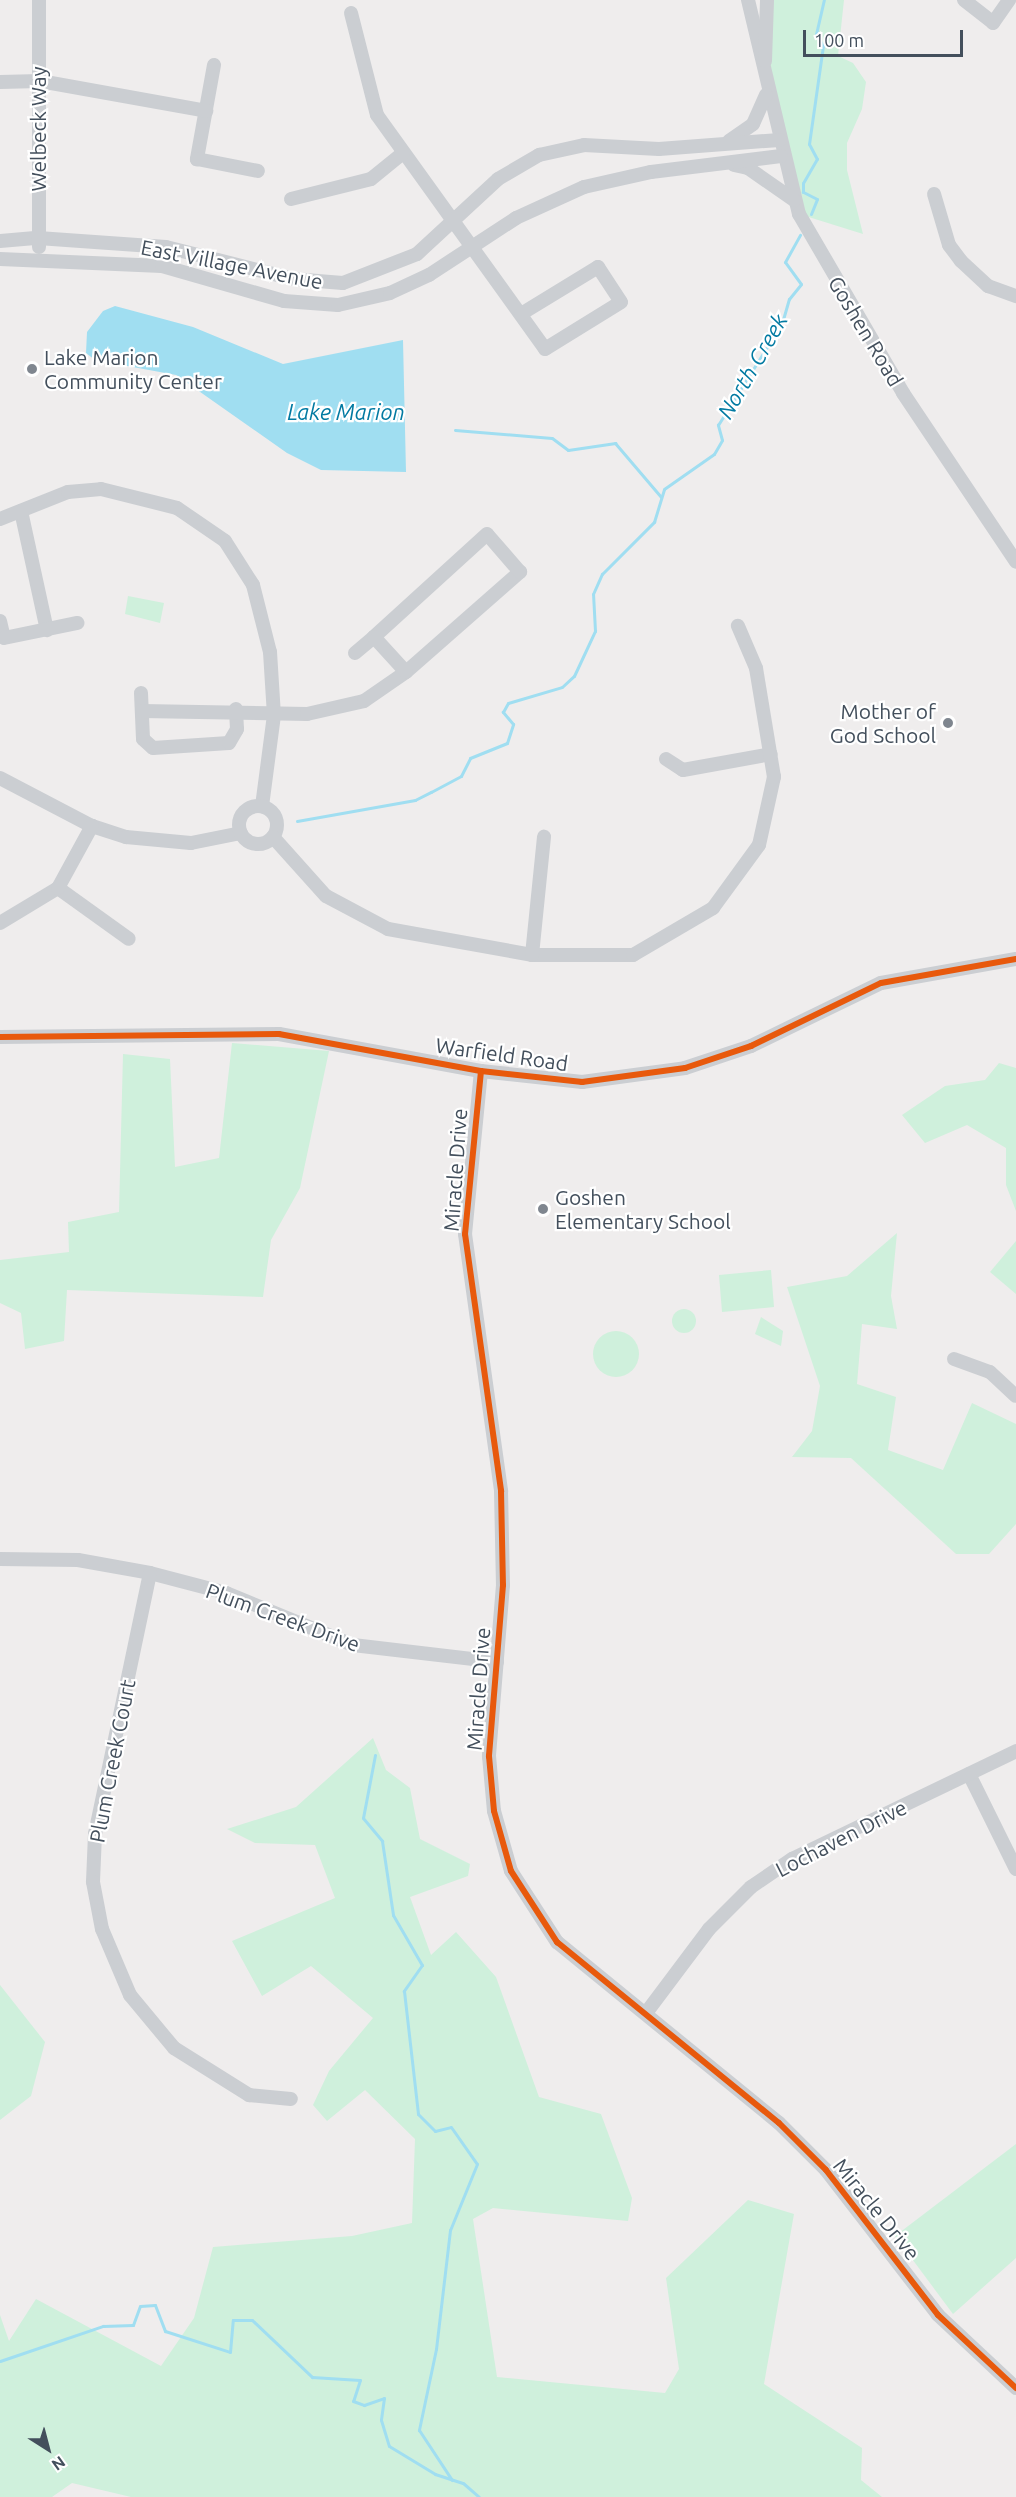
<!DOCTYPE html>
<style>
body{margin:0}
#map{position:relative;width:1016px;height:2497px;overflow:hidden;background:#efeded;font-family:Ubuntu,sans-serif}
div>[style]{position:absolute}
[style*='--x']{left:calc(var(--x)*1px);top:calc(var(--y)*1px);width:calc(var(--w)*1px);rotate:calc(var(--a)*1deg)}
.green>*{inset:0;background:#cff0dc}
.round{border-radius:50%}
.water>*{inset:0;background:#a0def1}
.stream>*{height:3px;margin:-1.5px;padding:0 1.5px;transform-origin:1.5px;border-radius:1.5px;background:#a0def1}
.minor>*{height:14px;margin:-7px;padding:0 7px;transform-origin:7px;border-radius:7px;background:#cbced2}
.minor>.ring{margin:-7px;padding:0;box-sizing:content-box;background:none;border:14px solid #cbced2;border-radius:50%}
.cycleway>*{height:6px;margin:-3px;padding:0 3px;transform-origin:3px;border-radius:3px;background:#e8590c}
.dots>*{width:16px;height:16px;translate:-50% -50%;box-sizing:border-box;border:3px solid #fff;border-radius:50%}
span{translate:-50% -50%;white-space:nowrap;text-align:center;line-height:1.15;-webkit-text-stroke:4.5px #fff;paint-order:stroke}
.street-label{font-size:21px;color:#434f5c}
.poi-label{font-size:21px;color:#434f5c}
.left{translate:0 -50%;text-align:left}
.right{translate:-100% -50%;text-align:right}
.water-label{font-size:22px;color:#027aa2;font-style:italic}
.north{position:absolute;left:18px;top:2419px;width:60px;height:60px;-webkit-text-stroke:4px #fff;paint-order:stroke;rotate:144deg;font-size:16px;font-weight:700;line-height:24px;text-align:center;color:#434f5c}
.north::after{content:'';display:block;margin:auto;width:21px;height:27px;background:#434f5c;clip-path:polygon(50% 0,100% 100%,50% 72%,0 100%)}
.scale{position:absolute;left:803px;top:30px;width:160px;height:27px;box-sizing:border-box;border:3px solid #434f5c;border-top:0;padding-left:8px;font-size:18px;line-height:21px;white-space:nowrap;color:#434f5c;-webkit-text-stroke:4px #fff;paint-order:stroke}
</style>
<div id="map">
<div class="green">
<i style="clip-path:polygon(767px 0,844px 0,838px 56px,853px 63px,866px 82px,862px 109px,847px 143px,847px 170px,863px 234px,799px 214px,767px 93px)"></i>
<i style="clip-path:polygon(128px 596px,164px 603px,160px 623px,125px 614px)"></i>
<i style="clip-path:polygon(232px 1043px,329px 1051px,300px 1188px,271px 1240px,263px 1297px,67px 1290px,64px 1341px,25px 1349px,21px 1313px,0 1303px,0 1260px,69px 1252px,68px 1222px,119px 1212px,123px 1054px,170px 1059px,175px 1167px,219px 1158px)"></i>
<i style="clip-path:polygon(999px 1063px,1016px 1068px,1016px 1211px,1006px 1185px,1006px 1148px,967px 1125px,925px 1143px,902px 1115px,945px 1086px,985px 1080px)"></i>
<i style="clip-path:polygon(897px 1233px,891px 1296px,897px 1329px,862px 1324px,857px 1384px,896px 1397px,888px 1450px,943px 1470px,972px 1403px,1016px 1424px,1016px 1524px,989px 1554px,956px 1554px,851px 1458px,792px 1457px,812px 1431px,820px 1386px,787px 1287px,847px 1276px)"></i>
<i style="clip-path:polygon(1016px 1241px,1016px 1294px,990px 1272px)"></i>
<i style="clip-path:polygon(771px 1270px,774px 1307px,722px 1312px,719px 1275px)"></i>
<i class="round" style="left:672px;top:1309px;width:24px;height:24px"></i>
<i style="clip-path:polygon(761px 1317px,783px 1331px,781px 1346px,755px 1334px)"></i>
<i class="round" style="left:593px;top:1331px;width:46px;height:46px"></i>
<i style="clip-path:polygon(373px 1738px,386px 1770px,410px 1788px,420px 1839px,470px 1864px,468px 1876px,410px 1897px,431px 1955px,456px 1932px,496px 1977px,539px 2097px,601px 2114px,632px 2198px,628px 2221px,493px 2208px,473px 2219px,497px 2377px,665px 2393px,679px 2369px,666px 2278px,748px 2200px,794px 2214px,764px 2384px,862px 2448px,861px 2480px,882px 2497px,131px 2497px,72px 2483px,52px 2497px,0 2497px,0 2315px,9px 2341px,36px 2299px,161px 2366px,194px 2318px,213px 2247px,352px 2236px,412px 2223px,415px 2139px,365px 2090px,327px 2121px,313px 2105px,329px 2071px,373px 2018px,311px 1966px,262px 1996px,232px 1941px,335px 1898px,315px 1845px,255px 1843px,227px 1829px,296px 1807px)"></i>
<i style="clip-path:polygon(0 1985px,45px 2042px,31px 2096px,0 2120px)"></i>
<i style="clip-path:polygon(1016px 2144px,1016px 2258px,953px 2314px,895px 2236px)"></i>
</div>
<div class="water">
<i style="clip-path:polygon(115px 306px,193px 327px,283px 364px,403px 340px,406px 472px,321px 470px,287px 453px,176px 375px,95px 360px,86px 353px,87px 332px,103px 311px)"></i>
</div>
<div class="stream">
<i style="--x:811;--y:214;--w:16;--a:-68"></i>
<i style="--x:817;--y:199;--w:16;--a:-153"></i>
<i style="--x:803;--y:192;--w:9;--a:-90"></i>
<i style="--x:803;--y:183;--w:28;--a:-60"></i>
<i style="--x:817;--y:159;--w:17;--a:-118"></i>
<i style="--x:809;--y:144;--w:99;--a:-81.9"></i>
<i style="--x:823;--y:46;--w:14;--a:-120"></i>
<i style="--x:816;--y:34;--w:35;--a:-77"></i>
<i style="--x:455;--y:430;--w:97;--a:4.7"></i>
<i style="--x:552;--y:438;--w:20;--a:37"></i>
<i style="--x:568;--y:450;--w:48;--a:-8.5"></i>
<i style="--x:615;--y:443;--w:71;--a:49.6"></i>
<i style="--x:297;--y:821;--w:120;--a:-10.1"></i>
<i style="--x:415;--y:800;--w:18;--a:-27"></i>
<i style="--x:431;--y:792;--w:34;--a:-28"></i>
<i style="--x:461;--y:776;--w:20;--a:-63"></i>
<i style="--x:470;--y:758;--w:40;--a:-22"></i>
<i style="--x:507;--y:743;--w:20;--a:-72"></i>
<i style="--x:513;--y:724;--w:16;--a:-130"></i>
<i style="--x:503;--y:712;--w:10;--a:-61"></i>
<i style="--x:508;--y:703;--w:56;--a:-16.5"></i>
<i style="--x:562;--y:687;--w:16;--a:-43"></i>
<i style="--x:574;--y:676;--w:50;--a:-65"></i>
<i style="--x:595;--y:631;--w:37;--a:-93"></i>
<i style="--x:593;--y:594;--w:22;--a:-66"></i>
<i style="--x:602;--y:574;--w:74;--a:-45"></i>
<i style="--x:654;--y:522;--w:34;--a:-73"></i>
<i style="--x:664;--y:489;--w:61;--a:-35"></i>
<i style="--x:714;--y:454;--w:16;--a:-60"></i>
<i style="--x:722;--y:440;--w:16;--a:-105"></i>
<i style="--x:718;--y:425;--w:120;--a:-57.9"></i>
<i style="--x:782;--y:323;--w:25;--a:-74"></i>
<i style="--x:789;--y:299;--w:19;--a:-51"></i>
<i style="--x:801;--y:284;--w:27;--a:-126"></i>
<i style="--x:785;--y:262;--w:31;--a:-61"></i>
<i style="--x:375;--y:1755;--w:64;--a:100.8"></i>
<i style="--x:363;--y:1818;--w:30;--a:50"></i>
<i style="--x:382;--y:1841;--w:75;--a:81.5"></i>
<i style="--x:393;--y:1915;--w:58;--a:59.9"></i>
<i style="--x:422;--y:1965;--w:32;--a:125"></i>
<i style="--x:404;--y:1991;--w:124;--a:83.5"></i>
<i style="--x:418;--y:2114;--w:24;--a:45"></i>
<i style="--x:435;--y:2131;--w:16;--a:-14"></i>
<i style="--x:451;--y:2127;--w:45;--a:54.9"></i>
<i style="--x:477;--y:2164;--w:71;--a:112.2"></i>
<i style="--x:450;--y:2230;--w:120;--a:96.7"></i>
<i style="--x:436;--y:2349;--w:83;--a:101.9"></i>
<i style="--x:419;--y:2430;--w:60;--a:56.6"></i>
<i style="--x:0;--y:2361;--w:109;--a:-18.8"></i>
<i style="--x:103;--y:2326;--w:30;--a:-2"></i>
<i style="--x:133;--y:2325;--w:20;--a:-70"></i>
<i style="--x:140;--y:2306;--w:15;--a:-4"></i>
<i style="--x:155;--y:2305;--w:28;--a:69"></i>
<i style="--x:165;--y:2331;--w:68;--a:17.9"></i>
<i style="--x:230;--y:2352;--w:32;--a:-85"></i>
<i style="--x:233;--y:2320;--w:19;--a:0"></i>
<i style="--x:252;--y:2320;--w:83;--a:43.5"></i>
<i style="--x:312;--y:2377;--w:48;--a:3.6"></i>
<i style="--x:360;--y:2380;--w:22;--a:108"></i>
<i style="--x:353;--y:2401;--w:12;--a:20"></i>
<i style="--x:364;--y:2405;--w:21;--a:-19"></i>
<i style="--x:384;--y:2398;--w:22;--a:98"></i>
<i style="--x:381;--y:2420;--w:27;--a:73"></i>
<i style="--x:389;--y:2446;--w:54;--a:31.3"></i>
<i style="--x:435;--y:2474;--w:29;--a:18"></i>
<i style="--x:463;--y:2483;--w:21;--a:41"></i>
</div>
<div class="minor">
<i style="--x:748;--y:0;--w:220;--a:76.6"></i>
<i style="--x:799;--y:214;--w:207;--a:59.8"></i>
<i style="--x:903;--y:393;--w:203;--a:56.2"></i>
<i style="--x:964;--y:0;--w:37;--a:38"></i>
<i style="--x:993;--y:23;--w:28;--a:-55"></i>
<i style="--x:351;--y:13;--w:105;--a:75.7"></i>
<i style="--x:377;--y:115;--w:288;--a:54.3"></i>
<i style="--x:545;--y:349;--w:89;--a:-31.7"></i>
<i style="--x:621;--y:302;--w:42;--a:-123.3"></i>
<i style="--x:598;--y:267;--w:90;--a:148.6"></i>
<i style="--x:765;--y:61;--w:61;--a:-88.1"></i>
<i style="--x:214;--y:65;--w:96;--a:100.3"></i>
<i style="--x:197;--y:159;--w:62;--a:11.1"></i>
<i style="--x:0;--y:82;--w:40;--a:-1.4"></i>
<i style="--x:40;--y:81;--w:169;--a:10.2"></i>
<i style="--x:729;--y:141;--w:29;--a:-35"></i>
<i style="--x:753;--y:124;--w:32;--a:-66"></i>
<i style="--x:734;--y:165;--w:14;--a:12"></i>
<i style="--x:748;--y:168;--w:56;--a:34.8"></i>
<i style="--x:934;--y:194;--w:53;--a:73.6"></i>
<i style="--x:949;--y:245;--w:20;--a:53"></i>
<i style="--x:961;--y:261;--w:37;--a:43"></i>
<i style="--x:988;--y:286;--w:30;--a:20"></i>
<i style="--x:291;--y:199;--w:82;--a:-14"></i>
<i style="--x:371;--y:179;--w:41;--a:-39.1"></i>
<i style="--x:0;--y:241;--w:38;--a:-5"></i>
<i style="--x:38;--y:238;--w:128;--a:4"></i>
<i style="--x:166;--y:247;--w:131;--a:14.1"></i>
<i style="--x:293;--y:279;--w:50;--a:4.6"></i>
<i style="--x:343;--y:283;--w:79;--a:-21.4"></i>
<i style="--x:417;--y:254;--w:110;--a:-42.8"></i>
<i style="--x:498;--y:179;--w:48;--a:-30.3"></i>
<i style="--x:539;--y:155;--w:46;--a:-12.5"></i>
<i style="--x:584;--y:145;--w:75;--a:3.1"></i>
<i style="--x:659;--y:149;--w:121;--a:-4.3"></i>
<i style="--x:39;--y:247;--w:247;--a:-90"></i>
<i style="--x:0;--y:259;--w:162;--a:2.5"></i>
<i style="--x:162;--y:266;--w:127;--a:16"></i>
<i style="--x:284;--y:301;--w:54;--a:4.2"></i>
<i style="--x:338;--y:305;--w:53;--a:-13"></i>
<i style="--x:390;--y:293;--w:43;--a:-24.8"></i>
<i style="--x:429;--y:275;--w:104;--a:-33.2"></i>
<i style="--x:516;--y:218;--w:75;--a:-24.5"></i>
<i style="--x:584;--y:187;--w:69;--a:-12.6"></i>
<i style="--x:651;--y:172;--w:131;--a:-7"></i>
<i style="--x:21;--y:511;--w:122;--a:77.7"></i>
<i style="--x:0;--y:519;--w:73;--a:-21.7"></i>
<i style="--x:68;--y:492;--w:33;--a:-5"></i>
<i style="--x:101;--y:489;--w:78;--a:14"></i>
<i style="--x:177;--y:508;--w:58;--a:34.5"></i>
<i style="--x:225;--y:541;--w:52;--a:57.5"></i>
<i style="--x:253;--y:585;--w:69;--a:75.8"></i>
<i style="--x:270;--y:652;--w:63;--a:86.4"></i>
<i style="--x:274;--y:715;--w:92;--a:97.5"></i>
<i style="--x:0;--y:621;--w:17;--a:77"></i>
<i style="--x:4;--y:638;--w:75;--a:-11.6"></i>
<i style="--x:355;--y:653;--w:25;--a:-40"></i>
<i style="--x:141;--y:693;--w:46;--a:87.5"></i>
<i style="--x:143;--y:739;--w:13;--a:42"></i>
<i style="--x:153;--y:748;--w:76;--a:-3.8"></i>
<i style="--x:229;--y:743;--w:16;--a:-60"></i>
<i style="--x:237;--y:729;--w:20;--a:-93"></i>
<i style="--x:142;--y:711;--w:165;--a:1"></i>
<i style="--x:307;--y:714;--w:58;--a:-12.8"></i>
<i style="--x:364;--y:701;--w:51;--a:-34.6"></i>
<i style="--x:406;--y:672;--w:152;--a:-41.3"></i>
<i style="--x:520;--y:572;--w:50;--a:-131"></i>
<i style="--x:487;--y:534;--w:153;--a:137.7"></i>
<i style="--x:374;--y:637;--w:47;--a:47.6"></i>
<i style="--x:666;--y:759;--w:20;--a:33"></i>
<i style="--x:683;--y:770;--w:89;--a:-10.3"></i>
<i style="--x:0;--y:778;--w:104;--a:27.6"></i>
<i style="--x:92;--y:826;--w:36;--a:18"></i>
<i style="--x:126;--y:837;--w:65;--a:5.3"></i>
<i style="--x:191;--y:843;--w:51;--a:-11.3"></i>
<i class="ring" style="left:239px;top:806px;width:24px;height:24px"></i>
<i style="--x:273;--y:837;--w:79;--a:48.1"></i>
<i style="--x:326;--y:896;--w:70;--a:28"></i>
<i style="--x:388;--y:929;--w:146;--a:10.2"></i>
<i style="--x:532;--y:955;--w:101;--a:0"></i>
<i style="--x:633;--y:955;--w:93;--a:-30.4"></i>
<i style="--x:713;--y:908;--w:78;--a:-53.9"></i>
<i style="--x:759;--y:845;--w:70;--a:-77.6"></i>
<i style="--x:774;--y:777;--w:110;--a:-99.4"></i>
<i style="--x:756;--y:668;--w:46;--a:-113.2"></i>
<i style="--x:58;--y:888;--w:87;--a:35.7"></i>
<i style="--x:0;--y:923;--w:68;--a:-31.1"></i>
<i style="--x:58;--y:888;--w:71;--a:-61.3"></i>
<i style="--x:532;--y:955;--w:119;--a:-84.2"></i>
<i style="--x:0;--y:1037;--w:279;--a:-0.6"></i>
<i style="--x:279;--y:1034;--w:205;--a:10.4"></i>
<i style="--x:481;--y:1071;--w:102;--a:6.2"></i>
<i style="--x:582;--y:1082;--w:104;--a:-7.7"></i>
<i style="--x:685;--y:1068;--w:70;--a:-18.4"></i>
<i style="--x:751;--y:1046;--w:144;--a:-25.9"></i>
<i style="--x:881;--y:983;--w:137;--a:-10.1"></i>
<i style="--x:481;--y:1071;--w:164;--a:95.6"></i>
<i style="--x:465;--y:1234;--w:260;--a:82"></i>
<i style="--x:501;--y:1491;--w:94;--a:88.8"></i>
<i style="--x:503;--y:1585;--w:172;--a:94.7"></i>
<i style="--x:489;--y:1756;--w:55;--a:84.8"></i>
<i style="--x:494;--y:1811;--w:62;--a:74.2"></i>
<i style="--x:511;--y:1871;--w:85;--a:57.1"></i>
<i style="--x:557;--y:1942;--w:286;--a:39.2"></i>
<i style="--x:779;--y:2123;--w:66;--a:45"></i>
<i style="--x:826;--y:2170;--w:183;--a:52.3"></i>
<i style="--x:938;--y:2315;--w:107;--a:43.1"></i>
<i style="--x:954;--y:1359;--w:38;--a:20"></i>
<i style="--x:990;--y:1372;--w:35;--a:43"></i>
<i style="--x:0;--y:1559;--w:78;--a:0.7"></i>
<i style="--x:78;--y:1560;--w:73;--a:10.2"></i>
<i style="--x:150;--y:1573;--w:79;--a:14.7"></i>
<i style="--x:226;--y:1593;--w:137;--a:22.3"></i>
<i style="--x:353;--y:1645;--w:145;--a:6.7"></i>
<i style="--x:150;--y:1573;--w:267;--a:101.9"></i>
<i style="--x:95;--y:1834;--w:48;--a:92.4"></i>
<i style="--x:93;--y:1882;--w:48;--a:79.2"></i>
<i style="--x:102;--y:1929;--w:72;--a:67"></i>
<i style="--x:130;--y:1995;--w:69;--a:50.3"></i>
<i style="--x:174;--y:2048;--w:89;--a:32.1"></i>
<i style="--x:249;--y:2095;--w:42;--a:5.4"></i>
<i style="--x:969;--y:1774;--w:106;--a:63.7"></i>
<i style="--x:646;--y:2013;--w:105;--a:-53.1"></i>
<i style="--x:709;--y:1929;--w:59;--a:-45"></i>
<i style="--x:751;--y:1887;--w:50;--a:-34.3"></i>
<i style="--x:792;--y:1859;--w:249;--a:-25.7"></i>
</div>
<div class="cycleway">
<i style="--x:0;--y:1037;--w:279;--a:-0.6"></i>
<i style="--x:279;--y:1034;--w:205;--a:10.4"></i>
<i style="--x:481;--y:1071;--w:102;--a:6.2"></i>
<i style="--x:582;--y:1082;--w:104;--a:-7.7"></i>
<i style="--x:685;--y:1068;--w:70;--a:-18.4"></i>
<i style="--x:751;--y:1046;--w:144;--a:-25.9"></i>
<i style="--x:881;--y:983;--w:137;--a:-10.1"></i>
<i style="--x:481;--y:1071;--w:164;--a:95.6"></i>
<i style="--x:465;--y:1234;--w:260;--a:82"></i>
<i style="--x:501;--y:1491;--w:94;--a:88.8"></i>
<i style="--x:503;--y:1585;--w:172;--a:94.7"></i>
<i style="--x:489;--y:1756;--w:55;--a:84.8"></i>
<i style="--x:494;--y:1811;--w:62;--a:74.2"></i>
<i style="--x:511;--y:1871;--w:85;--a:57.1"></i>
<i style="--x:557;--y:1942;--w:286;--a:39.2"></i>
<i style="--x:779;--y:2123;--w:66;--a:45"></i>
<i style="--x:826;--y:2170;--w:183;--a:52.3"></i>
<i style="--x:938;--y:2315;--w:107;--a:43.1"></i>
</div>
<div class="dots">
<i style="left:32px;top:369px;background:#7f868f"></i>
<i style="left:948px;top:723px;background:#7f868f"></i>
<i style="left:543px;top:1209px;background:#7f868f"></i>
</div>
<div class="street-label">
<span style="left:38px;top:129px;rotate:-90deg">Welbeck Way</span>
<span style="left:232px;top:264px;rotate:11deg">East Village Avenue</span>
<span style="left:866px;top:331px;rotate:59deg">Goshen Road</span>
<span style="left:502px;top:1054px;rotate:8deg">Warfield Road</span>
<span style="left:455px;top:1170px;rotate:-86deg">Miracle Drive</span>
<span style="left:283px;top:1617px;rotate:20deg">Plum Creek Drive</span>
<span style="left:478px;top:1689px;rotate:-86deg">Miracle Drive</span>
<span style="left:112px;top:1761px;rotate:-79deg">Plum Creek Court</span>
<span style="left:841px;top:1838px;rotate:-27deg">Lochaven Drive</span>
<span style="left:877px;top:2209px;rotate:51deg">Miracle Drive</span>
</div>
<div class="poi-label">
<span class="left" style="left:44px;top:369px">Lake Marion<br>Community Center</span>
<span class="right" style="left:936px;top:723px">Mother of<br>God School</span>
<span class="left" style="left:555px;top:1209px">Goshen<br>Elementary School</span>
</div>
<div class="water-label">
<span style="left:752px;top:366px;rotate:-60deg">North Creek</span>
<span style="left:346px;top:412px">Lake Marion</span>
</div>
<div class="north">N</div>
<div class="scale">100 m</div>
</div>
